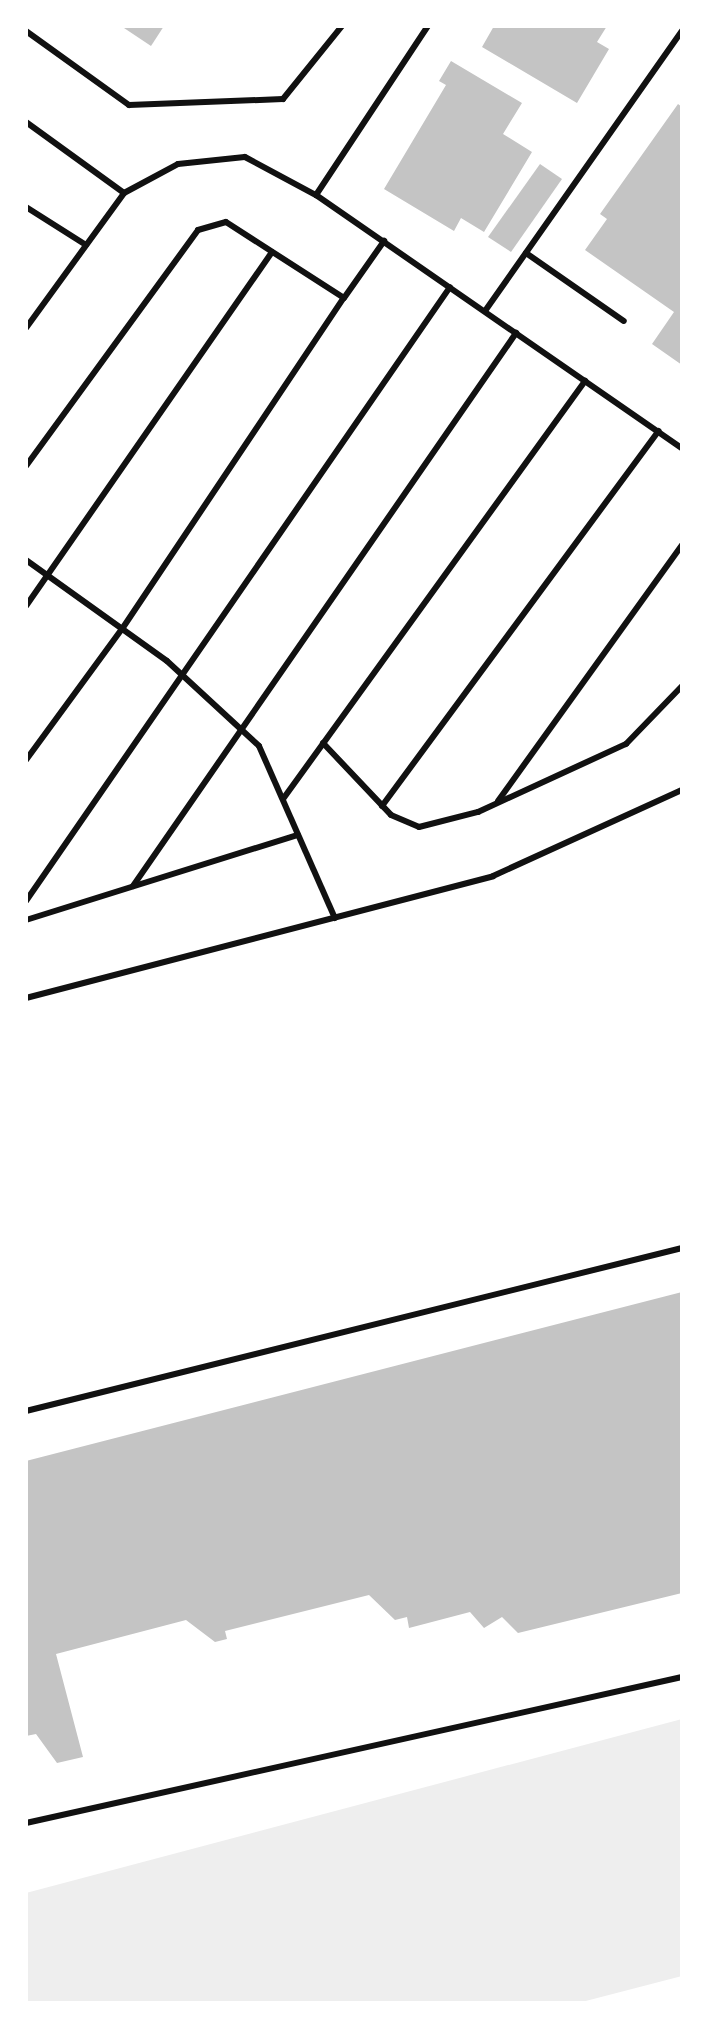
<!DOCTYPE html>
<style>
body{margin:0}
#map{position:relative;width:708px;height:2029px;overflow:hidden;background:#fff;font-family:"Golos Text",sans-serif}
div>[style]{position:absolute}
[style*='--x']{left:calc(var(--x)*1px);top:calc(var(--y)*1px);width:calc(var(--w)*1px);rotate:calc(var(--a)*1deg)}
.green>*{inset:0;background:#eee}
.building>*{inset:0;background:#c4c4c4}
.service>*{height:6px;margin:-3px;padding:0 3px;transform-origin:3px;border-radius:3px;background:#111}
span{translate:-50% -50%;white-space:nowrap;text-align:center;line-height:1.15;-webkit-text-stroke:6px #fff;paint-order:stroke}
.frame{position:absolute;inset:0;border:28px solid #fff;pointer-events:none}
</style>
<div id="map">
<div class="green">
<i style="clip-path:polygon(682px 1719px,682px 1976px,578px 2003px,26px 2003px,26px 1893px)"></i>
</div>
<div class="building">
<i style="clip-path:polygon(121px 26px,164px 26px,151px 46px)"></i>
<i style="clip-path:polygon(494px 26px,607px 26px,597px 42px,609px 49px,577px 103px,482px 47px)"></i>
<i style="clip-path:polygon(451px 61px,522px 103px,503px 134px,532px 152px,484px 232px,461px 218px,454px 231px,384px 189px,446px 85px,439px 81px)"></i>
<i style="clip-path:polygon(678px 104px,682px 107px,682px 365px,652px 344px,674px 312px,585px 250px,607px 219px,600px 214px)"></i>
<i style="clip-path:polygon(540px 164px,562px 179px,511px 252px,488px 237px)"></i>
<i style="clip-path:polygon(682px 1292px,682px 1593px,518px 1633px,502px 1617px,484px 1628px,470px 1612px,409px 1628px,407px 1617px,395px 1620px,369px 1595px,225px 1631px,227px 1639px,215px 1642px,186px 1620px,56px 1654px,83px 1757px,57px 1763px,36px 1734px,26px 1736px,26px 1461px)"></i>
</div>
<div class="service">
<i style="--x:26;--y:31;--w:127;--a:35.7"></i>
<i style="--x:129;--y:105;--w:154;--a:-2.2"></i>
<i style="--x:283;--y:99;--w:94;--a:-51.1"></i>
<i style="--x:26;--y:122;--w:121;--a:35.9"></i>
<i style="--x:316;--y:195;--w:445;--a:34.7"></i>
<i style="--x:26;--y:207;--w:71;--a:32.3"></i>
<i style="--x:526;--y:253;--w:119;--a:34.8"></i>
<i style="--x:485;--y:311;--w:342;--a:-54.9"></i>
<i style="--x:26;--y:328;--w:167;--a:-54"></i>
<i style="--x:124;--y:193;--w:61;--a:-28.2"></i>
<i style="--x:178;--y:164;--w:67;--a:-6"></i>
<i style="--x:245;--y:157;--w:81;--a:28.2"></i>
<i style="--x:316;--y:195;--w:203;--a:-56.5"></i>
<i style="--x:26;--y:466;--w:292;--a:-53.9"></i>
<i style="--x:198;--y:230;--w:29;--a:-16"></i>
<i style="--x:226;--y:222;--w:140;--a:32.8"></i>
<i style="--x:344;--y:298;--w:70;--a:-54.9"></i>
<i style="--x:26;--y:560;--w:173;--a:35.6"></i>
<i style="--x:167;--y:661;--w:125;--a:42.7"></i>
<i style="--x:259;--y:746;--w:188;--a:66.2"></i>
<i style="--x:26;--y:606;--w:431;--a:-55.2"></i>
<i style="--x:323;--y:743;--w:99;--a:46.6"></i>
<i style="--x:391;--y:815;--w:30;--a:23"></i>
<i style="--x:419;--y:827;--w:61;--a:-14.3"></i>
<i style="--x:478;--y:812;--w:163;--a:-24.7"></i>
<i style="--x:626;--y:744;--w:81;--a:-46"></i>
<i style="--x:26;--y:760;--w:162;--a:-53.8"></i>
<i style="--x:122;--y:629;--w:399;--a:-56.2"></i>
<i style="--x:283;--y:799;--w:516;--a:-54.15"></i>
<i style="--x:498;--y:801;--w:315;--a:-54.3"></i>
<i style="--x:382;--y:806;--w:466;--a:-53.6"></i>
<i style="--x:133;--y:886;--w:673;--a:-55.29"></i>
<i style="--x:26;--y:901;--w:746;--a:-55.37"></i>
<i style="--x:26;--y:920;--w:285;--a:-17.4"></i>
<i style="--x:26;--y:998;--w:483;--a:-14.6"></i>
<i style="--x:493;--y:876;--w:208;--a:-24.5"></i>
<i style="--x:26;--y:1411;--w:676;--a:-13.95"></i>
<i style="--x:26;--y:1823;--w:672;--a:-12.55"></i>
</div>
<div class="frame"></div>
</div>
